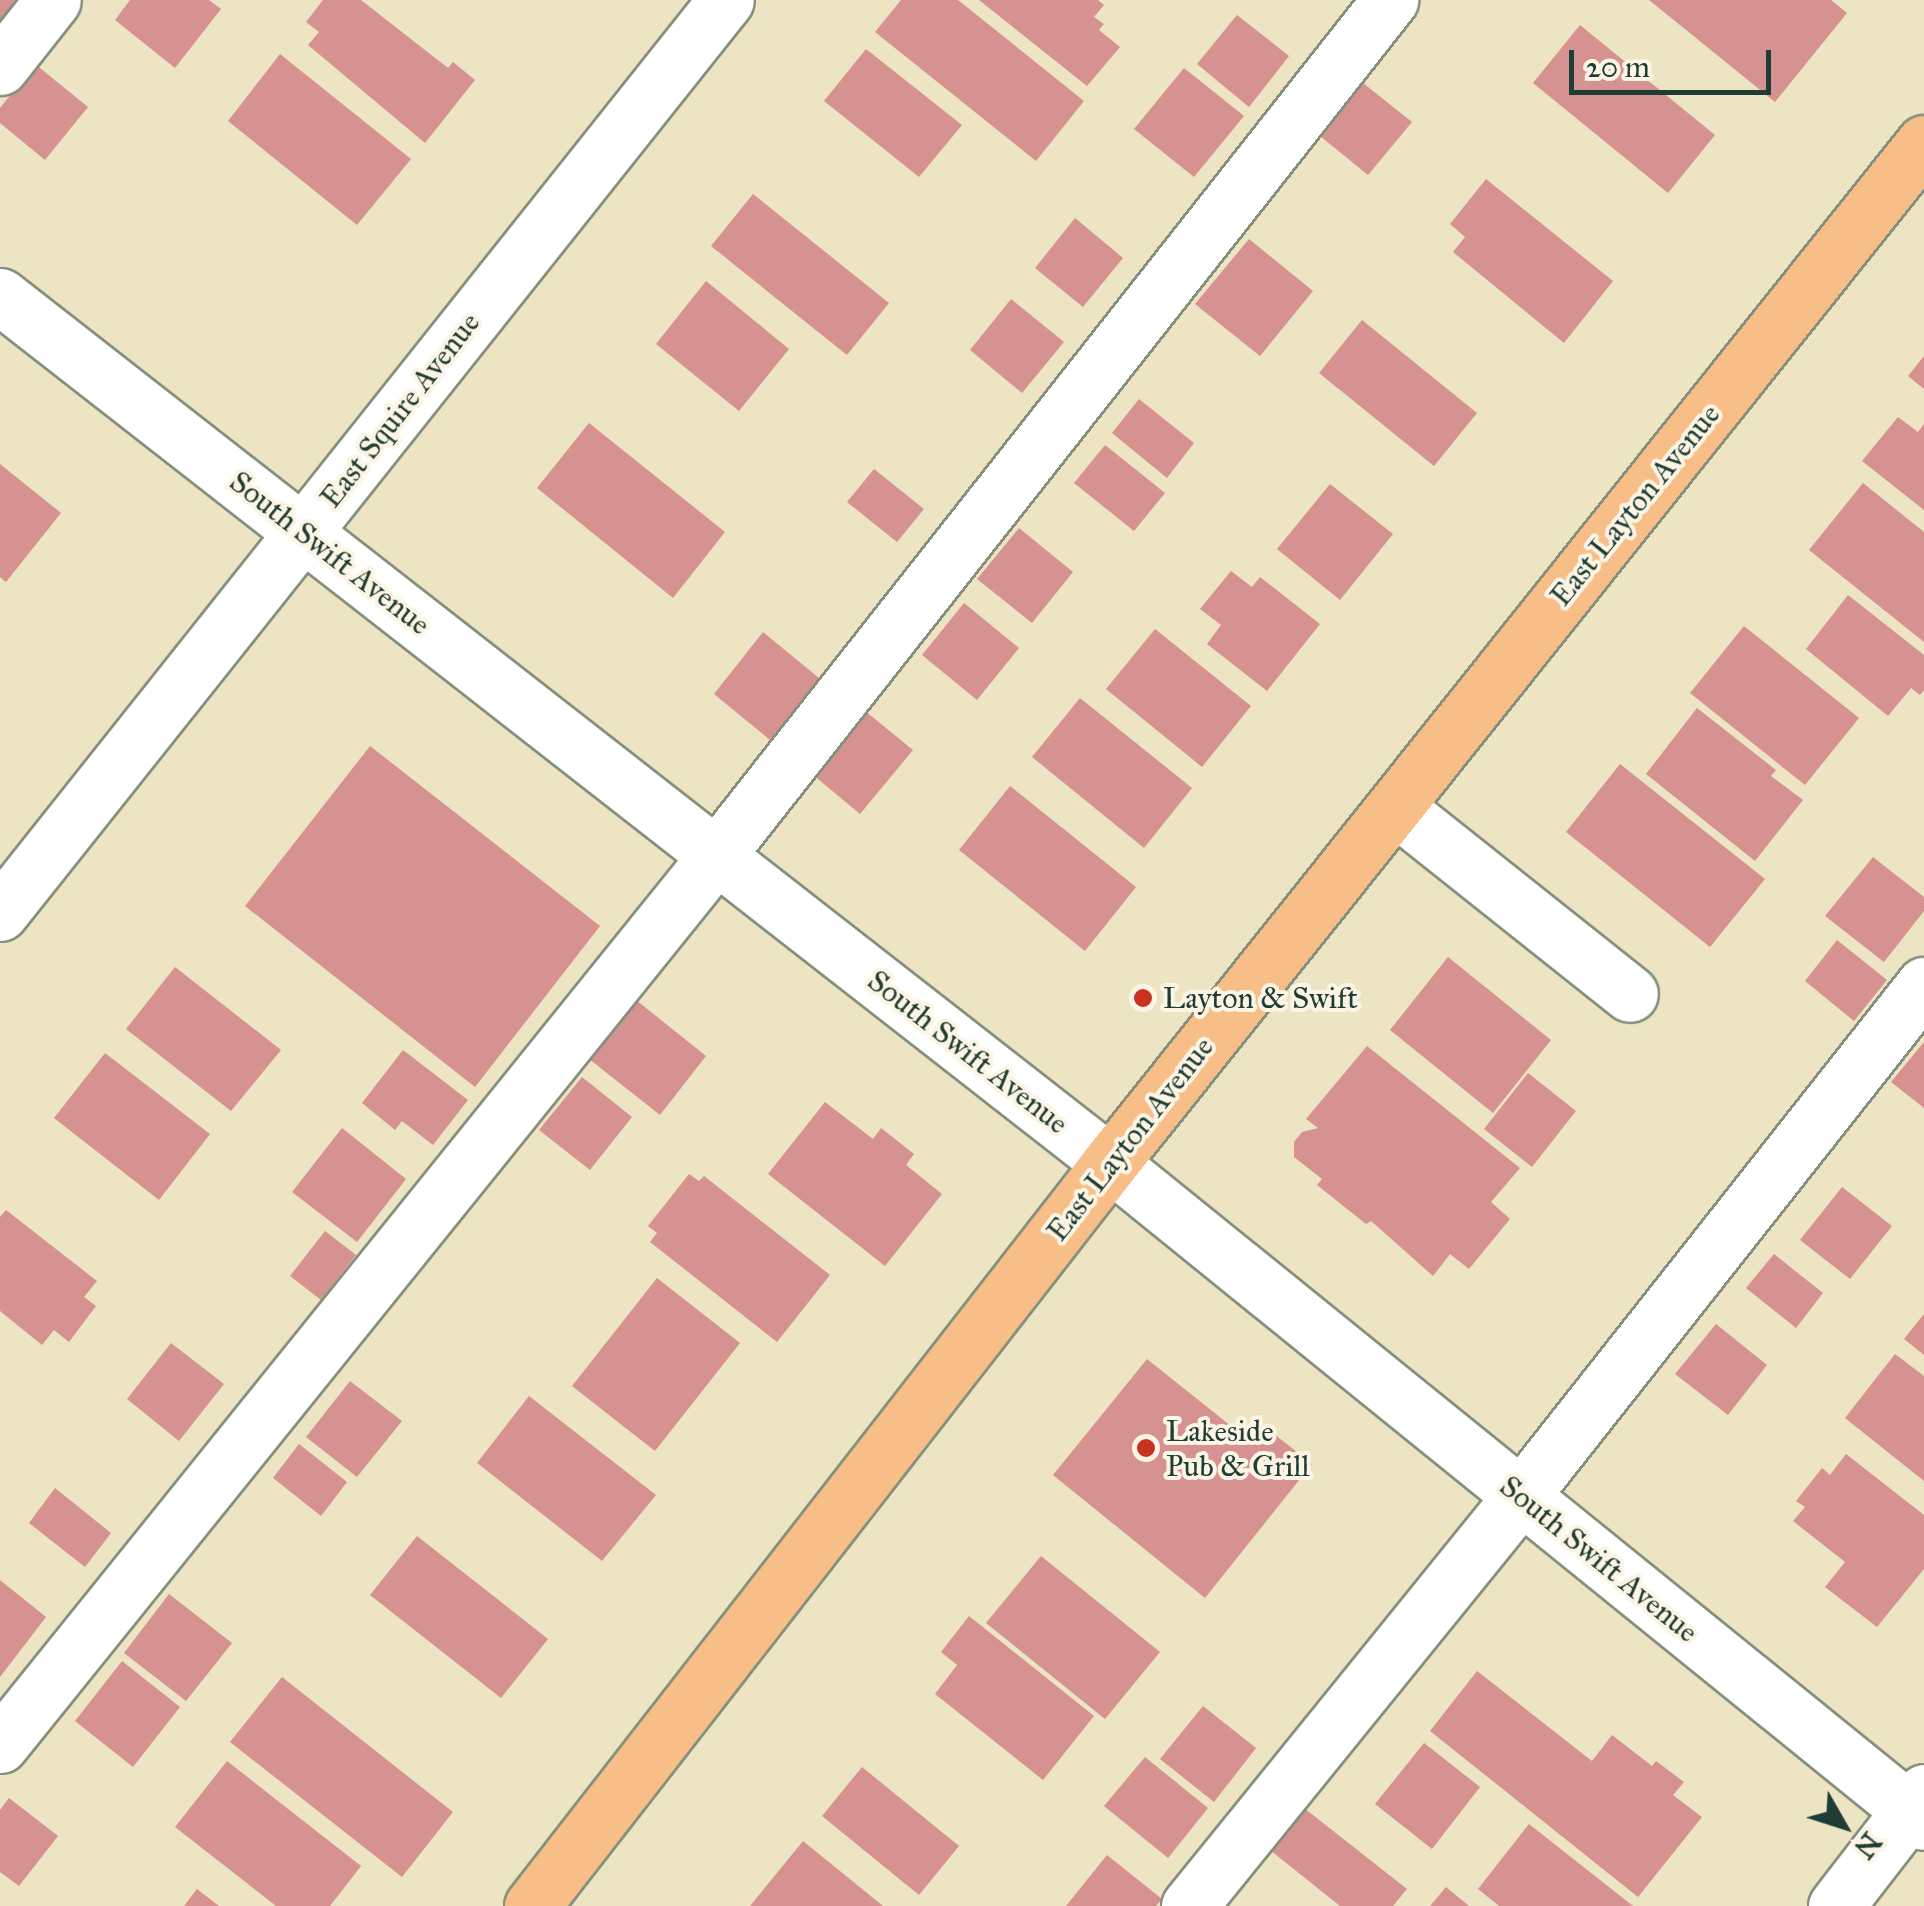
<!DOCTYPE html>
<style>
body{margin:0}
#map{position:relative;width:1924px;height:1906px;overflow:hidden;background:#ece4c3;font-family:"IM FELL Great Primer",serif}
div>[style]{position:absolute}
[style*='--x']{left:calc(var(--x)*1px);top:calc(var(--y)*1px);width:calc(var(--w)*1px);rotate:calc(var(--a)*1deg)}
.building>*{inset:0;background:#d59291}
.roads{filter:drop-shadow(2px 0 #86907c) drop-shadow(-2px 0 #86907c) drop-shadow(0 2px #86907c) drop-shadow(0 -2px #86907c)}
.minor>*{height:55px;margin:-27.5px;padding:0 27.5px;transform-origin:27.5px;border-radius:27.5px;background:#fff}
.major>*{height:55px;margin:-27.5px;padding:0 27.5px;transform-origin:27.5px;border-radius:27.5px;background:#f7be87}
.dots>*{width:28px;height:28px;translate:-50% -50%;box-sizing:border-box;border:5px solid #fcf5e5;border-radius:50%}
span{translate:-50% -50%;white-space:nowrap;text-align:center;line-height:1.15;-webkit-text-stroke:8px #fcf5e5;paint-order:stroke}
.street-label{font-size:30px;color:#1f3d34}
.poi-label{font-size:30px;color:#1f3d34}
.left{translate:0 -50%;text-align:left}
.north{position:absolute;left:1794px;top:1776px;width:100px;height:100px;-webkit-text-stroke:8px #fcf5e5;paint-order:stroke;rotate:129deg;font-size:28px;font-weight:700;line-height:40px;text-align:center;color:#1f3d34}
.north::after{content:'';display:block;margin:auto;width:35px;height:45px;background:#1f3d34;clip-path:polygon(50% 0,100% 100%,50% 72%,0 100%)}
.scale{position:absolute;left:1569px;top:50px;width:202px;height:45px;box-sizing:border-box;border:5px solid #1f3d34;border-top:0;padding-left:12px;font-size:30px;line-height:35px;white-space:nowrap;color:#1f3d34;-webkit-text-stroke:8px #fcf5e5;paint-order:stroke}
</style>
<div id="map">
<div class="building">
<i style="clip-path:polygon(0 0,17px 0,0 23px)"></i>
<i style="clip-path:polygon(130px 0,209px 0,221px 9px,175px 68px,115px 20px)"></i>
<i style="clip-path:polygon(323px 0,361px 0,448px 68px,453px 62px,475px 80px,425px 143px,308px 45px,319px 32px,306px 22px)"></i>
<i style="clip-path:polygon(901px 0,958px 0,1084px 101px,1036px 161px,875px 32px)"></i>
<i style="clip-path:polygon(979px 0,1098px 0,1104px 5px,1094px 17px,1104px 24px,1099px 30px,1120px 47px,1087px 86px)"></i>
<i style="clip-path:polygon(1649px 0,1831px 0,1847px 13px,1775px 102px)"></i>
<i style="clip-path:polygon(1237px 15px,1289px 56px,1249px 107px,1197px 64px)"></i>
<i style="clip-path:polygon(1580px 25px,1715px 135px,1668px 193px,1533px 83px)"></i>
<i style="clip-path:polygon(866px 49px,962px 125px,919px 177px,824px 101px)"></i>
<i style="clip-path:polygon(280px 54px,411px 159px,357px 225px,228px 121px)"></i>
<i style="clip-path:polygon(35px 64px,88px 107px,45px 160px,0 123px,0 108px)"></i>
<i style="clip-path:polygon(1184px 68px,1244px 116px,1194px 177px,1134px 129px)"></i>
<i style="clip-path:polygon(1363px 83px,1412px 122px,1368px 175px,1320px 136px)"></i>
<i style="clip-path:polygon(1486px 179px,1613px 281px,1564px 343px,1453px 252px,1465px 237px,1450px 224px)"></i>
<i style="clip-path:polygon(753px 194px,889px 303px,847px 355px,711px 246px)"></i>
<i style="clip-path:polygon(1075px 218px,1123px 258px,1083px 307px,1035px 268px)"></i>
<i style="clip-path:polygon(1249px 239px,1313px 291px,1260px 356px,1195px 304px)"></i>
<i style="clip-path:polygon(706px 281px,789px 349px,739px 411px,656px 344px)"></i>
<i style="clip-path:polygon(1011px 299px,1064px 342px,1022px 393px,970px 350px)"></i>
<i style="clip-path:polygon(1362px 320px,1477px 413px,1434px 466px,1319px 373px)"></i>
<i style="clip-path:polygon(1924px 356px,1924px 389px,1908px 376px)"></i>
<i style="clip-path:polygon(1139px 399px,1194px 443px,1167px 478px,1112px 433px)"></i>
<i style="clip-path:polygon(1898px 417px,1918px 432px,1924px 424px,1924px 510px,1862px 461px)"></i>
<i style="clip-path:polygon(589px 423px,725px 532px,673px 598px,537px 488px)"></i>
<i style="clip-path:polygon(1105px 445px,1165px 493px,1134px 531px,1074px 483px)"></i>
<i style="clip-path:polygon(0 464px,61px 513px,6px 582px,0 577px)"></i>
<i style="clip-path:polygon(874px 469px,924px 509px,897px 542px,847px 502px)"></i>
<i style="clip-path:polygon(1863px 483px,1924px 532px,1924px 642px,1809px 550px)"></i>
<i style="clip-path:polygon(1330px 484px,1393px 534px,1340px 600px,1277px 549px)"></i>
<i style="clip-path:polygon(1019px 528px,1073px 572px,1032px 623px,977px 579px)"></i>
<i style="clip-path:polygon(1231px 571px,1252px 587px,1260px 577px,1320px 624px,1267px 691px,1207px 644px,1221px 625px,1200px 609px)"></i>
<i style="clip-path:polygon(1848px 595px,1924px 655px,1924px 690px,1920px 695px,1911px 688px,1888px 716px,1806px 649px)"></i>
<i style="clip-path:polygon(964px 603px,1019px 648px,977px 700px,922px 655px)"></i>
<i style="clip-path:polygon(1744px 626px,1859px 718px,1805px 785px,1690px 693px)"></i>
<i style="clip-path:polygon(1155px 629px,1251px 706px,1202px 767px,1106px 689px)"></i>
<i style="clip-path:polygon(763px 632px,819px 678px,770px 740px,714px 694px)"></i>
<i style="clip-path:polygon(1080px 698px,1192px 788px,1144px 848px,1032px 757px)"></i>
<i style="clip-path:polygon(859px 706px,913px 750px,860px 814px,806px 769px)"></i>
<i style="clip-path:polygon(1697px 708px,1776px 770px,1771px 776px,1803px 800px,1755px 861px,1646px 774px)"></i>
<i style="clip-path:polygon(370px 746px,600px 926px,475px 1087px,245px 906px)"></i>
<i style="clip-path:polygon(1620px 764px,1765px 879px,1710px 947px,1566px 832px)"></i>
<i style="clip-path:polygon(1010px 786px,1136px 887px,1085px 951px,959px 850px)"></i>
<i style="clip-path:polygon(1873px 857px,1924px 897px,1924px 911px,1884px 962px,1825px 916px)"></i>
<i style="clip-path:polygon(1837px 940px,1887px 980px,1854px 1021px,1805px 981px)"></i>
<i style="clip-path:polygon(1448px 957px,1551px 1040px,1493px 1113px,1390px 1030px)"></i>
<i style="clip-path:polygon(175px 967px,281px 1050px,231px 1111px,126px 1029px)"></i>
<i style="clip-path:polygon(631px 996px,706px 1056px,660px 1115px,584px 1055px)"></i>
<i style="clip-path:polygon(1924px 1042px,1924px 1108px,1891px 1082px)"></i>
<i style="clip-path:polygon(1367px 1046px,1520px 1168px,1491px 1202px,1510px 1219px,1469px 1269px,1450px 1254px,1433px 1276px,1371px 1221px,1366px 1224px,1317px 1185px,1322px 1179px,1294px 1157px,1294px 1142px,1302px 1132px,1318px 1128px,1306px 1119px)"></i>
<i style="clip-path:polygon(403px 1050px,468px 1100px,433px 1145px,402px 1121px,395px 1130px,362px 1103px)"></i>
<i style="clip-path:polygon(105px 1053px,210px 1134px,159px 1200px,54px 1118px)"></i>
<i style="clip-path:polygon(1528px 1073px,1576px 1111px,1532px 1167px,1484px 1129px)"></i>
<i style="clip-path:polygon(582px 1077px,632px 1117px,590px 1170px,539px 1130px)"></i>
<i style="clip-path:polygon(825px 1102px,873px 1139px,881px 1128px,914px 1154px,906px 1165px,942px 1194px,885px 1266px,768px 1174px)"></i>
<i style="clip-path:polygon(342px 1128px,406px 1179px,357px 1242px,292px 1192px)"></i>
<i style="clip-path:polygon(689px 1174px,699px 1181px,704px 1176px,830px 1275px,777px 1342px,650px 1242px,657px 1233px,648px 1226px)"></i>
<i style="clip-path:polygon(1842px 1187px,1892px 1226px,1850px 1279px,1800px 1240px)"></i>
<i style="clip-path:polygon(6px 1210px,97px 1281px,84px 1297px,96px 1306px,69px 1342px,54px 1330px,42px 1345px,0 1311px,0 1217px)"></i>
<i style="clip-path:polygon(325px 1231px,356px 1255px,321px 1300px,290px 1276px)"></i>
<i style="clip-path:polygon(1774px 1254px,1823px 1293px,1796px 1328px,1746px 1288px)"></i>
<i style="clip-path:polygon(657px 1278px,740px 1343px,655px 1451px,572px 1386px)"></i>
<i style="clip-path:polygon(1924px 1314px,1924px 1355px,1904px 1339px)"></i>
<i style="clip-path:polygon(1716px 1324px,1767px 1365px,1728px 1415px,1675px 1374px)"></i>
<i style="clip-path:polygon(171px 1343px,224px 1384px,179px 1441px,127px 1399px)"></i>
<i style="clip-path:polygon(1895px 1354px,1924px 1376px,1924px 1481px,1845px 1418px)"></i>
<i style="clip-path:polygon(1147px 1359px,1251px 1442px,1264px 1426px,1312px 1464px,1205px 1598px,1053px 1475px)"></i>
<i style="clip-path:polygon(350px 1381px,402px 1421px,357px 1477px,306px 1437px)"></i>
<i style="clip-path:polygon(529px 1396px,656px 1495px,602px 1561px,477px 1463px)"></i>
<i style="clip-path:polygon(299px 1444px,347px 1482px,321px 1516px,273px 1478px)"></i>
<i style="clip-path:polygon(1846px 1454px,1924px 1515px,1924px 1569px,1877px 1627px,1825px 1587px,1845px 1562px,1793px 1521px,1805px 1507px,1796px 1501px,1822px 1468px,1830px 1475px)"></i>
<i style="clip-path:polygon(55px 1488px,111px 1533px,85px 1567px,29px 1523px)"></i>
<i style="clip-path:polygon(417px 1536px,548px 1639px,501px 1698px,370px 1595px)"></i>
<i style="clip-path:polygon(1041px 1556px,1160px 1652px,1105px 1719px,986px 1623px)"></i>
<i style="clip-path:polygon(0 1580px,46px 1617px,0 1677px)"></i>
<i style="clip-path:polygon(169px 1594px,232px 1643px,186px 1701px,124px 1653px)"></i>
<i style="clip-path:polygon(969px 1616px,1094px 1716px,1043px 1780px,935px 1694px,957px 1665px,941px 1652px)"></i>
<i style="clip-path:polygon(122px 1661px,180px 1707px,133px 1767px,75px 1721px)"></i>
<i style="clip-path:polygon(1477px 1671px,1592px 1761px,1612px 1735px,1652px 1766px,1656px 1761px,1684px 1782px,1673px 1795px,1702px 1817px,1638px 1897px,1430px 1731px)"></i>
<i style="clip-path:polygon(282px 1677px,453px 1812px,402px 1877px,230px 1742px)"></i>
<i style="clip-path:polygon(1203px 1706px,1256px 1748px,1214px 1802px,1160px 1759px)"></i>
<i style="clip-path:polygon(1424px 1743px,1480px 1787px,1432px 1849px,1375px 1804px)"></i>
<i style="clip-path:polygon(1145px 1757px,1208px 1808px,1168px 1858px,1104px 1806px)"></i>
<i style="clip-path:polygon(227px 1761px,361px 1866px,330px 1906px,276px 1906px,175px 1827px)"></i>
<i style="clip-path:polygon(862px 1767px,959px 1846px,919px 1895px,822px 1816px)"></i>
<i style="clip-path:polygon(9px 1798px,58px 1836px,19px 1886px,0 1872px,0 1810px)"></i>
<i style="clip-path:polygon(1304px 1808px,1407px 1889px,1393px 1906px,1340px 1906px,1270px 1850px)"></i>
<i style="clip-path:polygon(1529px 1824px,1633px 1906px,1499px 1906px,1478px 1889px)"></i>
<i style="clip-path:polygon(803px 1841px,883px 1906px,750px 1906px)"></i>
<i style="clip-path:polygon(1107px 1855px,1162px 1899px,1156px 1906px,1066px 1906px)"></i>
<i style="clip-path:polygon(1446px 1887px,1469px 1906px,1430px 1906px)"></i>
<i style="clip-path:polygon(197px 1889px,219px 1906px,184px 1906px)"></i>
</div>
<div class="roads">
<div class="minor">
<i style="--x:0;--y:67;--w:85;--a:-51.7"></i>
<i style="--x:0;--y:296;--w:1408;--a:37.99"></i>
<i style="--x:1110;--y:1163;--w:1047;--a:38.99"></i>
<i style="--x:1395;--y:807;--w:300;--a:38.5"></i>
<i style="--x:0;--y:913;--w:1166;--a:-51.51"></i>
<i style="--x:0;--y:1745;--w:1141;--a:-51.15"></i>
<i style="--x:716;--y:856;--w:1090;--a:-51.78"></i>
<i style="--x:1189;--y:1906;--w:528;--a:-51"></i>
<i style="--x:1521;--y:1496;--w:651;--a:-51.74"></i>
<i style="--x:1836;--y:1906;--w:144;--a:-52.3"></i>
</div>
<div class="major">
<i style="--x:532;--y:1906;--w:941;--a:-52.12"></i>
<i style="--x:1110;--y:1163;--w:1305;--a:-51.41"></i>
</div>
</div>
<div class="dots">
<i style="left:1143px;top:998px;background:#c8321e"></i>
<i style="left:1146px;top:1448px;background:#c8321e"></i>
</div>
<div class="street-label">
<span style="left:400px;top:410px;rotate:-52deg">East Squire Avenue</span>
<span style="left:1635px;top:505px;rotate:-51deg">East Layton Avenue</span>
<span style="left:330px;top:553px;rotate:38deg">South Swift Avenue</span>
<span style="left:968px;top:1052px;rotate:38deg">South Swift Avenue</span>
<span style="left:1130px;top:1139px;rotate:-52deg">East Layton Avenue</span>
<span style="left:1599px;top:1559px;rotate:39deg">South Swift Avenue</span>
</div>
<div class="poi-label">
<span class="left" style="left:1163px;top:998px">Layton &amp; Swift</span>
<span class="left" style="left:1166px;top:1448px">Lakeside<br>Pub &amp; Grill</span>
</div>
<div class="north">N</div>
<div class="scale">20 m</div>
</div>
